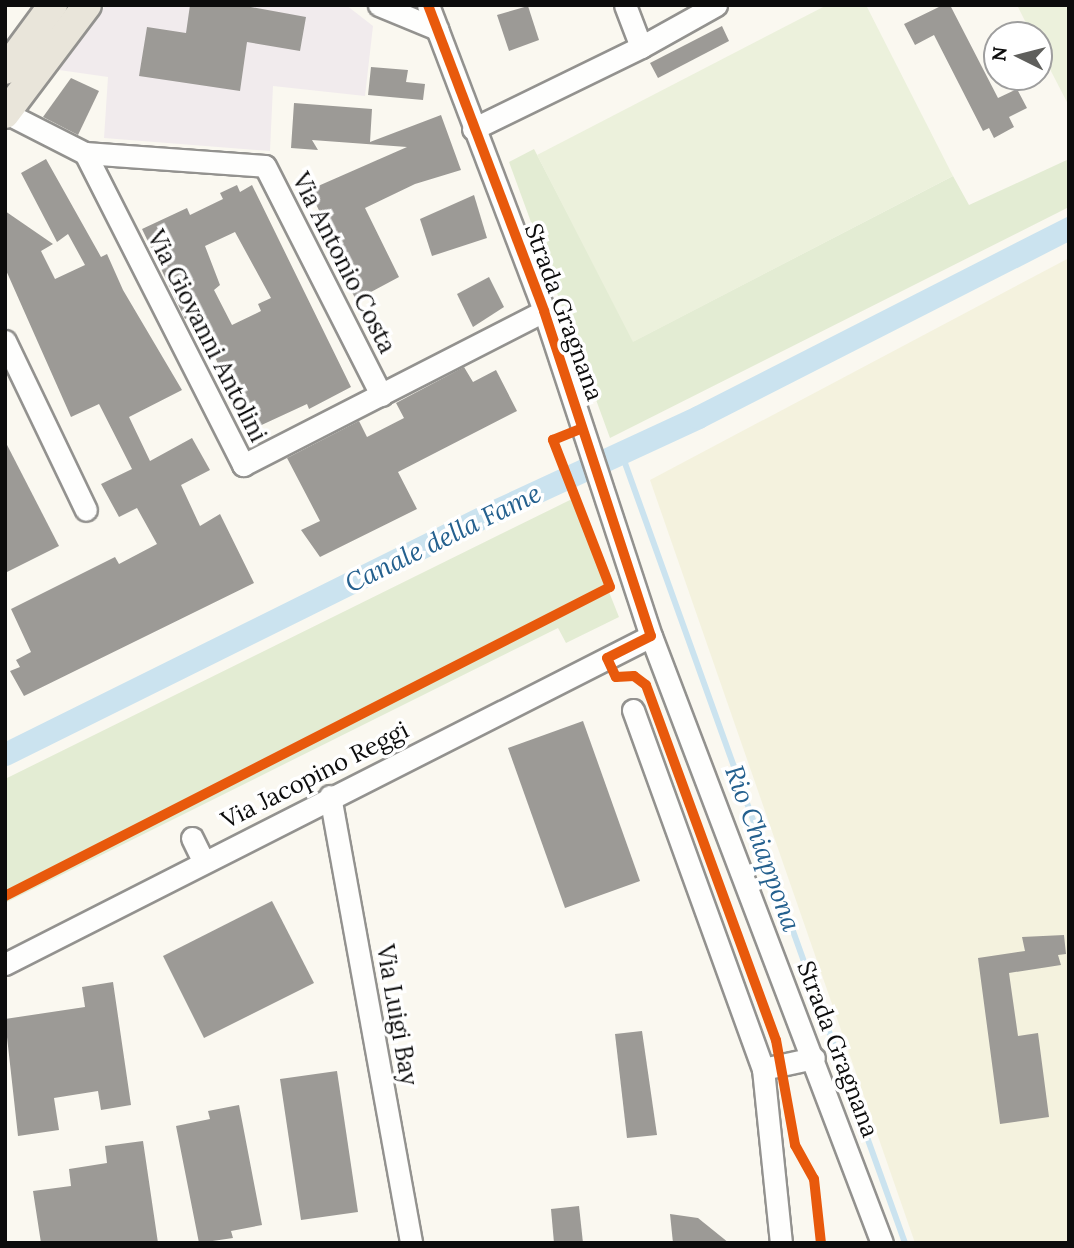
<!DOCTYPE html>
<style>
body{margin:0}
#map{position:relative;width:1074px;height:1248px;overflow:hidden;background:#faf8f0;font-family:Lora,serif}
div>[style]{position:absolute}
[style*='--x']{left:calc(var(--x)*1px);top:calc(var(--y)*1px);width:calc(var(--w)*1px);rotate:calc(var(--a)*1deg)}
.industrial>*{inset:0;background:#f1ebed}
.farmland>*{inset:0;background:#f4f2de}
.green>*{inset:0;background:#e3ecd3}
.pitch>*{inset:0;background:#ecf1dc}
.stream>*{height:6px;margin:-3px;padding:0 3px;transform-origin:3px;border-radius:3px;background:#cbe3ef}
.canal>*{height:23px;margin:-11.5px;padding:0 11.5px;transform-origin:11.5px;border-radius:11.5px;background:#cbe3ef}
.building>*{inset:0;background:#9c9a96}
.roads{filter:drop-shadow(2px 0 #93928f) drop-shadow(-2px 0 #93928f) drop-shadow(0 2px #93928f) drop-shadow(0 -2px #93928f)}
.minor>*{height:21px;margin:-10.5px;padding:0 10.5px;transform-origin:10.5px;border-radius:10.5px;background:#fefefd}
.major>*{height:28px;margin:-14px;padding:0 14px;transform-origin:14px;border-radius:14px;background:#e9e5da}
.cycleway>*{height:10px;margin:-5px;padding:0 5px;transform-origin:5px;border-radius:5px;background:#e8590c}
span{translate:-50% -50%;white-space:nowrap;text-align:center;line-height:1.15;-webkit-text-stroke:7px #fff;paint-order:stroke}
.street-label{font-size:24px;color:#0c0c0c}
.water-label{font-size:26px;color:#24608e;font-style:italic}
.frame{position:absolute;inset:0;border:7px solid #0c0c0c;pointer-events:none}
.north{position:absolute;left:983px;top:21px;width:70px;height:70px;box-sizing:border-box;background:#fff;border:2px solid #9e9e9e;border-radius:50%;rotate:276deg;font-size:19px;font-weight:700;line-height:28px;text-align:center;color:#0c0c0c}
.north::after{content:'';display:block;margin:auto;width:24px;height:32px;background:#5f5f5c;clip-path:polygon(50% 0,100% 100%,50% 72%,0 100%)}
</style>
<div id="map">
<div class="industrial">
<i style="clip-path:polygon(106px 5px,346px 5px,373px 26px,365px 96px,273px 86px,270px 151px,104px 138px,108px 77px,59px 70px)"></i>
</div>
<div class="farmland">
<i style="clip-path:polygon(1069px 258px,1069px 1243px,915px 1243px,650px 480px)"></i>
</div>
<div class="green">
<i style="clip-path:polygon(534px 149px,634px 341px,953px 176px,969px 205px,1069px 159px,1069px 207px,610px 438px,509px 162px)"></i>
<i style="clip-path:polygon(572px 499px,619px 617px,566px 643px,558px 628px,5px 903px,5px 779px)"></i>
</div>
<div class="pitch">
<i style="clip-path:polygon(827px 5px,866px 5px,953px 176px,633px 342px,537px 155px)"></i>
<i style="clip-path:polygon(1017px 5px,1069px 5px,1069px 106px,1039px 48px,1039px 35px,1032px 35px)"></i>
</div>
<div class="stream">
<i style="--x:621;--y:452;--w:840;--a:70.25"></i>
</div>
<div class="canal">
<i style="--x:5;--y:754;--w:547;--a:-26.38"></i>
<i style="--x:495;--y:511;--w:224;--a:-24.8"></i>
<i style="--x:698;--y:417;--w:416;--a:-27"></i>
</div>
<div class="building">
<i style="clip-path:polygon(190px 5px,240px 5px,306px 17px,300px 51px,247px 42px,240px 91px,139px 76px,147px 27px,186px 33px)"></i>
<i style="clip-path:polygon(943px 5px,950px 5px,998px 98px,1017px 89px,1027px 108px,1009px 117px,1014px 127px,994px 138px,989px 128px,983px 131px,934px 35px,915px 45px,904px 24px)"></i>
<i style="clip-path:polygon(528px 6px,539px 40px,509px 51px,497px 15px)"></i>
<i style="clip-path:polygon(722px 26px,729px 41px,658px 78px,650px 63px)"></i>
<i style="clip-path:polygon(371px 67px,408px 70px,406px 82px,425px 84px,423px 100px,368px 95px)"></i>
<i style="clip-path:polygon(71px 78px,99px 91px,78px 135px,43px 117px)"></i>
<i style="clip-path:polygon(294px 103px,372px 109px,370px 142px,441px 115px,461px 170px,415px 184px,365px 208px,399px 277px,356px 300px,332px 252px,338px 249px,309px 190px,407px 147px,312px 140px,318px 150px,291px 148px)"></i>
<i style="clip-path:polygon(46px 159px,101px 257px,107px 254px,123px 290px,182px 390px,129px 417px,150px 461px,192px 438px,210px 470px,181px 485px,200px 526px,220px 514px,254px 583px,24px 696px,10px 671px,20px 667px,16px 660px,31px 652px,11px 609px,115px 557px,119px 564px,157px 544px,137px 508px,119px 517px,101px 484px,132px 469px,99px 404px,71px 417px,5px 268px,5px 211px,53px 244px,41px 251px,55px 279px,85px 265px,68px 234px,57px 242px,21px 173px)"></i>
<i style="clip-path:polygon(evenodd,237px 185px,240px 192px,252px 185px,351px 387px,309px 409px,307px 404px,251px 430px,194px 315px,185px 319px,142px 229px,187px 208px,190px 215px,223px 199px,220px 193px,237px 185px,235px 232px,271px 298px,258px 304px,261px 311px,232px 325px,214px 290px,220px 285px,205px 246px,235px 232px)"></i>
<i style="clip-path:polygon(474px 195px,487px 238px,432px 256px,420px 219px)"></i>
<i style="clip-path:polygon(489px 277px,504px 307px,473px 327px,457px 294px)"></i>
<i style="clip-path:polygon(464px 367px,473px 382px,496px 370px,517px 411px,398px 472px,417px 509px,320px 557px,301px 530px,320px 521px,287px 458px,359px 421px,367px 437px,404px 418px,396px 403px)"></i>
<i style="clip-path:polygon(5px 441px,59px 546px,5px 573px)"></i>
<i style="clip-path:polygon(583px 721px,640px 881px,565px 908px,508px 748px)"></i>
<i style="clip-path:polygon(272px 901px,314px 983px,204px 1038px,163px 956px)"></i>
<i style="clip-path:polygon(1064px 935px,1066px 954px,1058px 955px,1061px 965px,1009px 973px,1018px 1036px,1038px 1033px,1049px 1117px,1000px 1124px,978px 958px,1025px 951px,1022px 937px)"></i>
<i style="clip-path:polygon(113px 982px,131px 1105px,101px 1110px,98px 1091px,54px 1098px,59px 1130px,18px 1136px,5px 1019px,85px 1007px,82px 987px)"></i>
<i style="clip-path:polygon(642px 1031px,657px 1135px,627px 1138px,615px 1034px)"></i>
<i style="clip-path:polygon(337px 1071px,358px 1212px,301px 1220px,280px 1079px)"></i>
<i style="clip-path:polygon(239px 1105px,262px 1225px,231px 1231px,233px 1238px,199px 1243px,176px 1126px,210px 1119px,208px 1111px)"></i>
<i style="clip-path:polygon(143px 1141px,158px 1243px,41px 1243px,33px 1191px,71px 1186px,69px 1169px,107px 1163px,105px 1146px)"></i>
<i style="clip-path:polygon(579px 1206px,583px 1243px,554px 1243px,551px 1209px)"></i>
<i style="clip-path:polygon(670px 1214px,698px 1218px,729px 1243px,673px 1243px)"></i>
</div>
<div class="roads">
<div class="minor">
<i style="--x:379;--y:5;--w:63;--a:22.5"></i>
<i style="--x:428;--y:5;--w:327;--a:69.2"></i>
<i style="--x:544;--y:311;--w:342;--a:71.8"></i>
<i style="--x:651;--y:636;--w:649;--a:69.17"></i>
<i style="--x:625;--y:5;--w:45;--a:69.1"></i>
<i style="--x:6;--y:113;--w:89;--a:26.9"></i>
<i style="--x:85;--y:153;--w:180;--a:4.1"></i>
<i style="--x:265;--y:166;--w:257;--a:63.1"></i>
<i style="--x:473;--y:129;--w:187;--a:-26"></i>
<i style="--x:641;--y:47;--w:86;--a:-29.2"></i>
<i style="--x:85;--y:153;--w:350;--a:63.1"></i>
<i style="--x:243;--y:465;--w:338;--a:-27.1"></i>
<i style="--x:5;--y:341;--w:187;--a:64.4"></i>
<i style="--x:633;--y:710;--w:382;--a:70.1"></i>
<i style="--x:763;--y:1069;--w:175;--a:84.1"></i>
<i style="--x:330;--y:796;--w:454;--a:79.7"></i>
<i style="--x:192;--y:838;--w:25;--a:64"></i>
<i style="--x:5;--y:964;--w:724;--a:-26.92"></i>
<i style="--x:763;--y:1069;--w:52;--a:-12.2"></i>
</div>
<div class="major">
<i style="--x:5;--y:70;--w:81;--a:-53.6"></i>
<i style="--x:5;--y:114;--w:136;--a:-53"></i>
</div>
</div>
<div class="cycleway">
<i style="--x:428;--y:5;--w:327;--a:69.2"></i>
<i style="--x:544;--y:311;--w:342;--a:71.8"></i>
<i style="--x:651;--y:636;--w:49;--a:153.4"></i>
<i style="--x:607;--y:658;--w:21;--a:65"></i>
<i style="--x:616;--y:677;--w:18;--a:-3"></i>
<i style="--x:634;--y:676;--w:15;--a:37"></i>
<i style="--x:646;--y:685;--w:378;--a:69.9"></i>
<i style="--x:776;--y:1040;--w:107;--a:79.7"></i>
<i style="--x:795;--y:1145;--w:39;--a:61"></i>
<i style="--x:814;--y:1179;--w:64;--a:83.8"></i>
<i style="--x:5;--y:896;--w:679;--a:-27.06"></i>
<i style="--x:610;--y:587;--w:158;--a:-111.2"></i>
<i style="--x:553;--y:440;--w:31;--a:-22"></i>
</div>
<div class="street-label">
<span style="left:344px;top:263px;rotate:63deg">Via Antonio Costa</span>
<span style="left:564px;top:312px;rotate:70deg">Strada Gragnana</span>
<span style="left:207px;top:336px;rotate:63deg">Via Giovanni Antolini</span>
<span style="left:315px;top:775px;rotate:-27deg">Via Jacopino Reggi</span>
<span style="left:397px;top:1015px;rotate:80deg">Via Luigi Bay</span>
<span style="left:838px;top:1049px;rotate:69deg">Strada Gragnana</span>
</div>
<div class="water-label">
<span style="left:443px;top:538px;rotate:-26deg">Canale della Fame</span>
<span style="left:763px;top:848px;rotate:70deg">Rio Chiappona</span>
</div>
<div class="frame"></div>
<div class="north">N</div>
</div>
